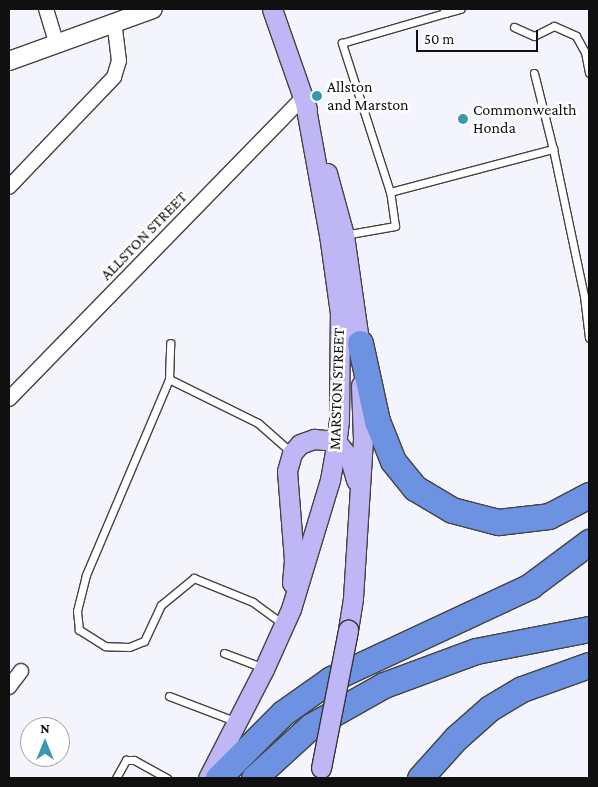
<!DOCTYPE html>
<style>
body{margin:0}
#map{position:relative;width:598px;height:787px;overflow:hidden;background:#f4f4fd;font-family:"Crimson Pro",serif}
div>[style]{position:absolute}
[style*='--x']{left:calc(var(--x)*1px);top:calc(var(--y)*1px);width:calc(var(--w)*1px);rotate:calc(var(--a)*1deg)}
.roads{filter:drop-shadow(1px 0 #434343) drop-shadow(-1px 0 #434343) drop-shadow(0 1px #434343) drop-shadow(0 -1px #434343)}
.service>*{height:7px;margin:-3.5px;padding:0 3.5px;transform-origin:3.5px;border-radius:3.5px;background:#fff}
.minor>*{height:14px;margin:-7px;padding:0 7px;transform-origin:7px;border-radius:7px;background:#fff}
.tertiary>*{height:18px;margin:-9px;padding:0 9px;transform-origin:9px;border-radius:9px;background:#fff}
.secondary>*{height:19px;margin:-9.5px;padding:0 9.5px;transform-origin:9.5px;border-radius:9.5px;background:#bfb7f5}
.motorway>*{height:25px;margin:-12.5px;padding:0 12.5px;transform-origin:12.5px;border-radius:12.5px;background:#6d92e2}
.bridges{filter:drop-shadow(1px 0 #323232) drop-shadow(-1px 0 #323232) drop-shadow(0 1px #323232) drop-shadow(0 -1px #323232)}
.secondary-bridge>*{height:19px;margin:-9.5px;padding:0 9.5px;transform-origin:9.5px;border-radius:9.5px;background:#bfb7f5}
.dots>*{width:14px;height:14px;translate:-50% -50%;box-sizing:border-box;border:2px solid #fff;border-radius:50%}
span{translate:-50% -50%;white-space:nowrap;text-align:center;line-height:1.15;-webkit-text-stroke:5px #fff;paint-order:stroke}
.poi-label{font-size:16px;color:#101010}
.left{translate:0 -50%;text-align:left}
.street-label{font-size:16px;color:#101010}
.frame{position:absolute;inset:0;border:10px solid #101010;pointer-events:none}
.north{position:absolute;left:20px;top:717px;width:50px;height:50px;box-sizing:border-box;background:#fff;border:1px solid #9f9f9f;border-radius:50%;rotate:0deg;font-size:14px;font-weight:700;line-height:20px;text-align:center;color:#101010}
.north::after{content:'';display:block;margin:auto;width:18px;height:22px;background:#3999af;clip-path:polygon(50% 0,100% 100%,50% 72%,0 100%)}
.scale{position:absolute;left:416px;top:30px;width:122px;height:22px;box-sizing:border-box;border:2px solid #101010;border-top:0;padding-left:6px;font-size:15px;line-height:18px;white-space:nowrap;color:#101010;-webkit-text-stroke:4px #fff;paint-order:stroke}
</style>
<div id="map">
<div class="roads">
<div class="service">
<i style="--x:445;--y:13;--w:16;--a:-15"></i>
<i style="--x:514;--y:27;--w:22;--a:24"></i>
<i style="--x:534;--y:36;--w:22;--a:-27"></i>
<i style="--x:554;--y:26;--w:24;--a:24"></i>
<i style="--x:576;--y:36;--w:18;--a:61"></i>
<i style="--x:585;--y:52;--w:21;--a:79"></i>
<i style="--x:534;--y:73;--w:78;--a:76"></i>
<i style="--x:390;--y:192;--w:157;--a:-107.9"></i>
<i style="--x:342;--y:43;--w:107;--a:-16.2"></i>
<i style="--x:445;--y:13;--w:4;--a:-104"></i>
<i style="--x:344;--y:235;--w:52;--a:-10"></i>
<i style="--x:395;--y:226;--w:34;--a:-98"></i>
<i style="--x:390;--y:192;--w:169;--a:-14.8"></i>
<i style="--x:553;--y:149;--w:150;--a:78.1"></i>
<i style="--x:584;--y:296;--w:42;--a:83.2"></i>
<i style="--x:169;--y:379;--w:36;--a:-88"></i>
<i style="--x:283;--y:624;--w:37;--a:-144"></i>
<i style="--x:253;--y:602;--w:64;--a:-157.9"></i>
<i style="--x:194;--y:578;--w:43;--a:140.7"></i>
<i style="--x:161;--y:605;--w:40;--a:115"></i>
<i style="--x:144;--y:641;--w:16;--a:158"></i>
<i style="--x:129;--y:647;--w:24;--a:-178"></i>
<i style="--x:105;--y:646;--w:31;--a:-148"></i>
<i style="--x:79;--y:630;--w:19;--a:-96"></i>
<i style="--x:77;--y:611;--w:37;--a:-76"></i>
<i style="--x:86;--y:575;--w:213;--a:-67"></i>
<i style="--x:169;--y:379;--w:99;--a:26.3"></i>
<i style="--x:258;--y:423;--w:44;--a:41.3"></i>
<i style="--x:224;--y:653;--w:43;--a:20.6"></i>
<i style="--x:169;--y:696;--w:73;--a:20.9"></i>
<i style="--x:116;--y:778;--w:21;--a:-61"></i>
<i style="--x:126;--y:760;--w:8;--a:0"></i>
<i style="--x:134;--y:760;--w:38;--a:29"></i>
</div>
<div class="minor">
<i style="--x:46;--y:9;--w:37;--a:73"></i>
<i style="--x:9;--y:187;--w:152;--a:-46.3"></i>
<i style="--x:114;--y:77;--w:17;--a:-73"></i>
<i style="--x:119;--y:61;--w:38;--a:-97"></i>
<i style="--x:9;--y:399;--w:422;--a:-45.7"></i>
<i style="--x:9;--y:687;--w:20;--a:-53"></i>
</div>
<div class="tertiary">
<i style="--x:9;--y:61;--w:153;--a:-19.9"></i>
</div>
<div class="secondary">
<i style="--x:272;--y:9;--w:106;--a:70.7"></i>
<i style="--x:327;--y:173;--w:64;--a:74.7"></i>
<i style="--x:344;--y:235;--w:121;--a:81.9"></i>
<i style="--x:292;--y:583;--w:23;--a:-85"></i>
<i style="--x:294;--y:560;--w:89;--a:-94.5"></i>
<i style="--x:287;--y:471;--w:19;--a:-74"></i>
<i style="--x:292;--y:453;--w:12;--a:-48"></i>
<i style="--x:300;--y:444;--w:15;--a:-20"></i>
<i style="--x:314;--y:439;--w:22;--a:5"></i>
<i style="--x:336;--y:441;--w:23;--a:52"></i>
<i style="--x:350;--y:459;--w:22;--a:74"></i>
<i style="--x:348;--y:630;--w:32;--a:-81"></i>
<i style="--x:353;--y:598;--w:159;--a:-86.4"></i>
<i style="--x:363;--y:439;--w:54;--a:-92.1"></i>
<i style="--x:208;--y:778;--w:123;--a:-62.8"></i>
<i style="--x:264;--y:669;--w:66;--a:-65.8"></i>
<i style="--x:291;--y:609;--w:135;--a:-73.2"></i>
<i style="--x:330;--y:480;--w:27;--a:-80"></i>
<i style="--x:335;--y:453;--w:32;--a:-83"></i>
<i style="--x:339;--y:421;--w:108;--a:-89.5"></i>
<i style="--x:340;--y:313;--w:79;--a:-98"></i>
<i style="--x:329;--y:235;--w:140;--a:-100.3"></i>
</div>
<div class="motorway">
<i style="--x:360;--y:343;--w:80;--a:77.7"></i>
<i style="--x:377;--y:421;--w:43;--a:68.2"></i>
<i style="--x:393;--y:461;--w:35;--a:51"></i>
<i style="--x:415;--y:488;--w:43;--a:30.7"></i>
<i style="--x:452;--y:510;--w:48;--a:14.6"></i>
<i style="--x:498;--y:522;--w:51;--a:-6.7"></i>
<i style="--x:549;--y:516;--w:45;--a:-27.7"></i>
<i style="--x:218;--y:778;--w:92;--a:-45"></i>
<i style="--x:283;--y:713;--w:59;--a:-35.3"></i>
<i style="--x:331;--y:679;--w:220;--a:-25"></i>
<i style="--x:530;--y:586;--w:74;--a:-36.7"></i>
<i style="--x:254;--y:778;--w:77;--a:-42.4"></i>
<i style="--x:311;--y:726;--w:84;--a:-29.3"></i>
<i style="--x:384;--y:685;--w:98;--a:-20.3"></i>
<i style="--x:476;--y:651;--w:115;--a:-11"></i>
<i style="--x:420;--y:778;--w:54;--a:-48"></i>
<i style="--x:456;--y:738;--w:45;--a:-41.4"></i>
<i style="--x:490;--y:708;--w:37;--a:-31"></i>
<i style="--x:522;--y:689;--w:71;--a:-19.7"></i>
</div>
</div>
<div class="bridges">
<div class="secondary-bridge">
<i style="--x:321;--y:768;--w:141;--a:-78.9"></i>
</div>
</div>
<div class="dots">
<i style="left:317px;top:96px;background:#3999af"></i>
<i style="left:463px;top:119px;background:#3999af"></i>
</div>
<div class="poi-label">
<span class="left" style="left:327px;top:96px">Allston<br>and Marston</span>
<span class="left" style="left:473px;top:119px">Commonwealth<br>Honda</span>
</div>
<div class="street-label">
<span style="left:144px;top:236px;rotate:-46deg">ALLSTON STREET</span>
<span style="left:337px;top:389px;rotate:-88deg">MARSTON STREET</span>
</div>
<div class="frame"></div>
<div class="north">N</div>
<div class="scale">50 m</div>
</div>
